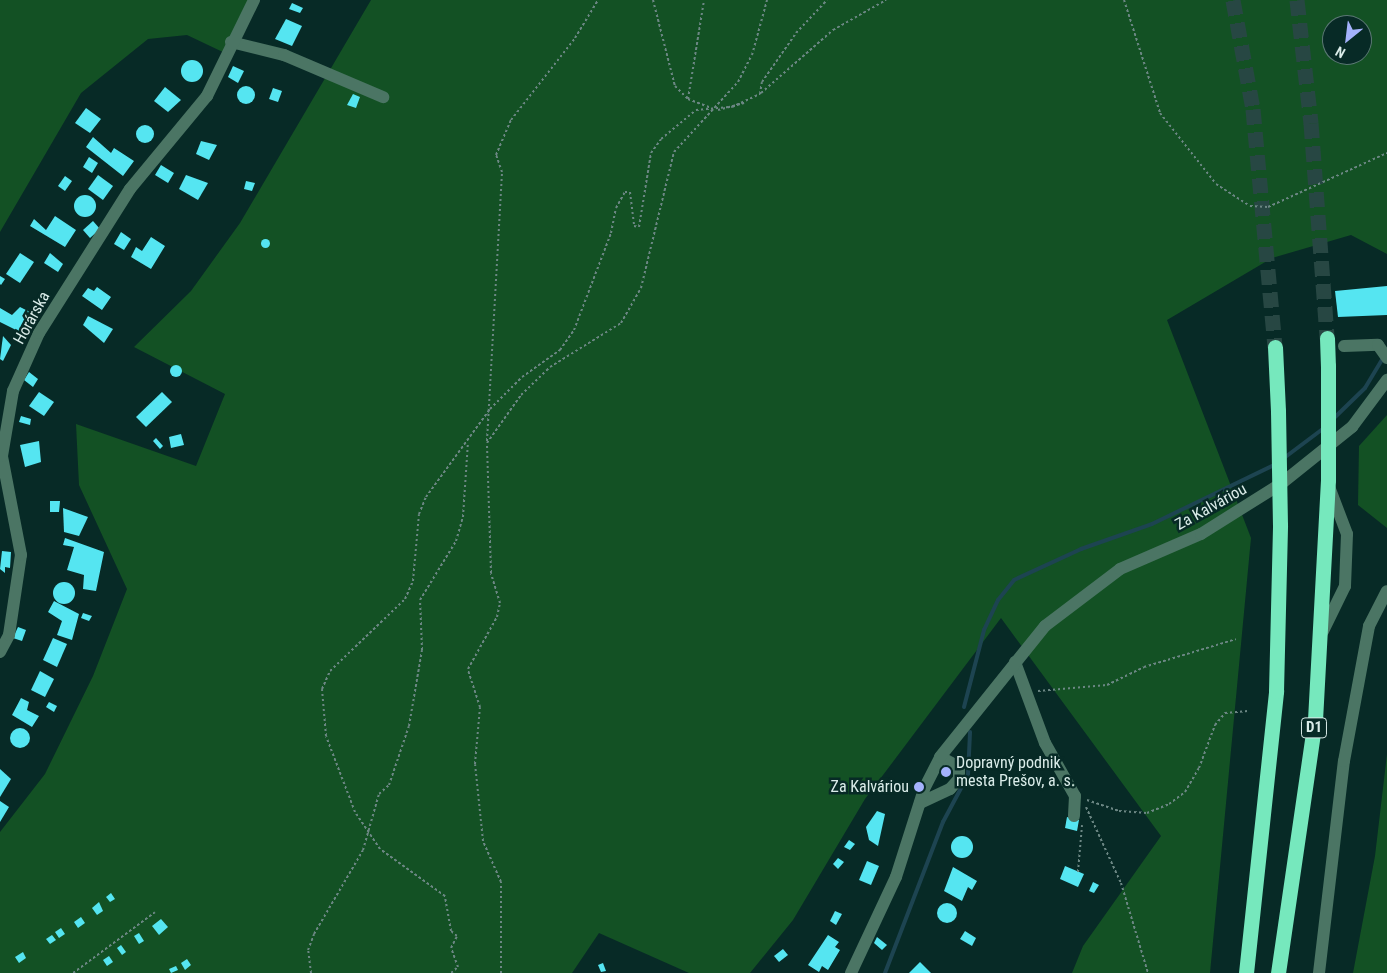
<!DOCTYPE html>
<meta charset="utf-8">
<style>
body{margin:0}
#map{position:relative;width:1387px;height:973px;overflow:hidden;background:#072a26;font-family:"Roboto Condensed",sans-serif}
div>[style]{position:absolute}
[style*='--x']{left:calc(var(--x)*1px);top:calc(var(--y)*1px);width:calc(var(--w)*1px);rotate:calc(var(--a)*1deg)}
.green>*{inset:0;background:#135124}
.stream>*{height:4px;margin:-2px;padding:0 2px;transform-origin:2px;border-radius:2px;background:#1d4451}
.building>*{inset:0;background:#55e5f1}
.round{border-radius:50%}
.highway-tunnel>*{height:15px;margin-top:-7.5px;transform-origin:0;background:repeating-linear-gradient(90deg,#274743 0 15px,transparent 0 23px)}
.path>*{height:2px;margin-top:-1px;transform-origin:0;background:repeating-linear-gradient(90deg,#6c8784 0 2.5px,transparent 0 5px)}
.minor>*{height:12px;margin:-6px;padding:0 6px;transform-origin:6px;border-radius:6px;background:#4b7564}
.highway>*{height:15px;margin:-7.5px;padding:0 7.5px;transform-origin:7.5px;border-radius:7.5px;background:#76e8bd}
.highway-bridge>*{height:15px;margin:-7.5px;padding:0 7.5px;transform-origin:7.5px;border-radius:7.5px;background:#76e8bd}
.dots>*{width:14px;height:14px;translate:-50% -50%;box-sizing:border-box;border:2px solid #072a26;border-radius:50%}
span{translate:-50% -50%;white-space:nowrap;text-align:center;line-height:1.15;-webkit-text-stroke:5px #072a26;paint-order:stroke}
.shield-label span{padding:1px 4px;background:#072a26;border:1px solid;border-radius:4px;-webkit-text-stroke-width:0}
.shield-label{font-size:15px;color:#daece9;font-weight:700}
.street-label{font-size:16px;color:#daece9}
.poi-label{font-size:16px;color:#daece9}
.left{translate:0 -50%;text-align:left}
.right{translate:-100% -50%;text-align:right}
.north{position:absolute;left:1322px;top:15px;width:50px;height:50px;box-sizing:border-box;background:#072a26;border:1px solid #5b7874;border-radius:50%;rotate:209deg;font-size:14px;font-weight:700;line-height:20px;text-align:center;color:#daece9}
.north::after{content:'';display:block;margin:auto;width:18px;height:22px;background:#a4b2fc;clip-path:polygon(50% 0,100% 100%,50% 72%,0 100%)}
</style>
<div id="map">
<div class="green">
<i style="clip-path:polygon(0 0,255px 0,227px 54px,187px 35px,148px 39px,81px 93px,0 232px)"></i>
<i style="clip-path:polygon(evenodd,371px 0,1387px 0,1387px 254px,1351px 235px,1272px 258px,1167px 320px,1251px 538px,1210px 973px,1072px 973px,1083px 946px,1161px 836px,1001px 618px,865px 799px,793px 920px,750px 973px,689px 973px,599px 933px,572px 973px,0 973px,0 832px,45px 774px,93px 676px,127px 589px,79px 485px,76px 424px,196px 466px,225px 394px,134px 347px,191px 291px,240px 223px,371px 0,1332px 25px,1362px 25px,1362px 55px,1332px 55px,1332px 25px)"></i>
<i style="clip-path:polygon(1387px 415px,1387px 528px,1358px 505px,1359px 446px)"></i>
<i style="clip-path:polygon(1387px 754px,1387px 973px,1353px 973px,1375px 856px)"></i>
</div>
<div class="stream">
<i style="--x:1332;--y:420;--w:46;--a:-44.1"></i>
<i style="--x:1365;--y:388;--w:35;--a:-59"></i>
<i style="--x:1284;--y:458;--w:50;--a:-36.9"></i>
<i style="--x:964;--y:707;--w:80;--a:-75.4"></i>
<i style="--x:984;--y:630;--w:33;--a:-65"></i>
<i style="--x:998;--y:600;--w:26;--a:-51"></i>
<i style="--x:1014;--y:580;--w:74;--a:-24.8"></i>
<i style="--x:1081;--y:549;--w:75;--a:-19.4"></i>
<i style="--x:1152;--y:524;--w:136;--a:-25.8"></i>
<i style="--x:885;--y:973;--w:162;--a:-69"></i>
<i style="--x:943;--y:822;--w:53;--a:-62"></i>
<i style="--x:968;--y:775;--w:43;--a:-87.3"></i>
</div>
<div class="building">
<i style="clip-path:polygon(292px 3px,303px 8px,300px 13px,289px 9px)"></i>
<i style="clip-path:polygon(286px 19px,302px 26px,292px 46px,275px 39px)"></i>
<i class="round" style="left:181px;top:60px;width:22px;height:22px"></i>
<i style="clip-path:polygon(233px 66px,244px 71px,238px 83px,228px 77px)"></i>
<i class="round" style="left:237px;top:86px;width:18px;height:18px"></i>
<i style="clip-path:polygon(165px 87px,181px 100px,168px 112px,154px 101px)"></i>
<i style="clip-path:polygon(273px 88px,282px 91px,278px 102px,269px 99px)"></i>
<i style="clip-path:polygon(353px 94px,360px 97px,356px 108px,347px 105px)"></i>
<i style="clip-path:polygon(86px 108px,101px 119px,90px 133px,75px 123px)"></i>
<i class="round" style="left:136px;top:125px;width:18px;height:18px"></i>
<i style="clip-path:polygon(93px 137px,111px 153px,114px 148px,134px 161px,123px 176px,86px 147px)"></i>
<i style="clip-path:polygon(201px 141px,217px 145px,209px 160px,196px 154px)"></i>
<i style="clip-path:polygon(89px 157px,98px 163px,92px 173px,83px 167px)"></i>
<i style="clip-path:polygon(161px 165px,174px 173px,168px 183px,155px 175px)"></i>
<i style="clip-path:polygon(98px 175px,113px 186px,103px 200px,88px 189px)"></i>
<i style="clip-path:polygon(186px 175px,208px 183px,198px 200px,179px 189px)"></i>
<i style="clip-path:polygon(65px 176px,72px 181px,65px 191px,58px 186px)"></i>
<i style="clip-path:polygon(246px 181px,255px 183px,252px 191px,244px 189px)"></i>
<i class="round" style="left:74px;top:195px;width:22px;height:22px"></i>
<i style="clip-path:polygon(55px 216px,76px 230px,65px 247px,30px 226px,34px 219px,46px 230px)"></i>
<i style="clip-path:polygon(93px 221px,100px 229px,90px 238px,83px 230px)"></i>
<i style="clip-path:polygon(121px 232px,131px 239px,124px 250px,114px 244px)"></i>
<i style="clip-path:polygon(151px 237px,165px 246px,151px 269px,131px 257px,136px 247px,142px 251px)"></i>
<i class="round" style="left:260.5px;top:238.5px;width:9px;height:9px"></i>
<i style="clip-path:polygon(20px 253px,34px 262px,20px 283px,6px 274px)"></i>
<i style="clip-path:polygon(50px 253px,63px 264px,58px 272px,44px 263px)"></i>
<i style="clip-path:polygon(0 276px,5px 279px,1px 285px,0 284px)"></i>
<i style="clip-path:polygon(1387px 286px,1387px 315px,1338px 317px,1335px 291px)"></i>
<i style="clip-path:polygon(97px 287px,111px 297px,102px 310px,82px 296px,88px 288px,94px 291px)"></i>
<i style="clip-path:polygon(20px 307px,30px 312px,20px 332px,0 322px,0 308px,12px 315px)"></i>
<i style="clip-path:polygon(88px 316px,113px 329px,104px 343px,83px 325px)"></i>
<i style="clip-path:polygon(3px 336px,11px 345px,3px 361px,0 359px)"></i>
<i class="round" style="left:170px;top:365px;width:12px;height:12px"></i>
<i style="clip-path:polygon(29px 372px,38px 379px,33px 387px,24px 380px)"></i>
<i style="clip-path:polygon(39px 392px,54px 402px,44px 416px,29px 406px)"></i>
<i style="clip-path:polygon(162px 392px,172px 402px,146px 427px,136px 417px)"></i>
<i style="clip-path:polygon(21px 416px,31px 419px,30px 425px,19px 422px)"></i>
<i style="clip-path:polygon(181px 434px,184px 445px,171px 448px,169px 437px)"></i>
<i style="clip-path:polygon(156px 438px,163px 446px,160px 449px,153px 441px)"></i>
<i style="clip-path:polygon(39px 441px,41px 462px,25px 467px,20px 445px)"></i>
<i style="clip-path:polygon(50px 501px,60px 501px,59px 512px,50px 512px)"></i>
<i style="clip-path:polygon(63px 508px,88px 517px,79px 536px,64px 532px)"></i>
<i style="clip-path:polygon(65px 538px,104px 552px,96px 591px,83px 589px,84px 575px,67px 570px,74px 547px,63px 545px)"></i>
<i style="clip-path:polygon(2px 551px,11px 552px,10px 568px,5px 567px,5px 573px,0 569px)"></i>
<i class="round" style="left:53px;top:582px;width:22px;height:22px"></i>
<i style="clip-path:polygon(54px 601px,79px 614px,72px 640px,57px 635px,62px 621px,48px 612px)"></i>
<i style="clip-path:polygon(83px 613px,92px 616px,89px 621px,81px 618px)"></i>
<i style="clip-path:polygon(18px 627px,26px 630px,22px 641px,13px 638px)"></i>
<i style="clip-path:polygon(53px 638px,67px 644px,57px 667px,43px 660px)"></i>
<i style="clip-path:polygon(40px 671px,54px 679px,45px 697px,31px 690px)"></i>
<i style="clip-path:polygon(21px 698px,29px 702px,27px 710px,39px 716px,32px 727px,12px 715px)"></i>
<i style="clip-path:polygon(49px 702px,57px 706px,54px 712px,46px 707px)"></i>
<i class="round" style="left:10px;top:728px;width:20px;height:20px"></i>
<i style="clip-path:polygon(944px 766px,951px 771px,947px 778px,940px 774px)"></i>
<i style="clip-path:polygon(0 769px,11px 779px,0 797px)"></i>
<i style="clip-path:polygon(0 801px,9px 807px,0 822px)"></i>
<i style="clip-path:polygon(877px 811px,885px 814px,878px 846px,869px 840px,866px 827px)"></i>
<i style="clip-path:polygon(1067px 817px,1079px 820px,1077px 831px,1065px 828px)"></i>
<i class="round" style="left:951px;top:836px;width:22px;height:22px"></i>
<i style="clip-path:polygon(849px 840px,855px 844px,850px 850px,844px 847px)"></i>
<i style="clip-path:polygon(838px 858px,844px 862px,838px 869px,833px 864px)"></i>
<i style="clip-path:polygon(867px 861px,879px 866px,871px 885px,859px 880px)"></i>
<i style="clip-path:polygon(1065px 866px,1084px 874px,1078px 887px,1060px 879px)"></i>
<i style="clip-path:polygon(953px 867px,977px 881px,972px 890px,968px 887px,962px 901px,944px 891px)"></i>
<i style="clip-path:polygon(1093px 882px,1099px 885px,1094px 893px,1089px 891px)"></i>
<i style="clip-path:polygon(111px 893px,115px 899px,110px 902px,106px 897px)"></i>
<i style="clip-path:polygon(99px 902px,103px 911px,97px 915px,92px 908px)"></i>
<i class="round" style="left:937px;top:903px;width:20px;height:20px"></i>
<i style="clip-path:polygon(835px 911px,842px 914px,836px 925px,830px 921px)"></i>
<i style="clip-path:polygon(81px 917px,85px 923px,78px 928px,74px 922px)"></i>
<i style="clip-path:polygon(161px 919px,168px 927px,159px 935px,152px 926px)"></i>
<i style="clip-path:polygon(61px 928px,65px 934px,59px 938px,55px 932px)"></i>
<i style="clip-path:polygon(965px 931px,976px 938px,972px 946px,960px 939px)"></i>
<i style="clip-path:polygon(139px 933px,144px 941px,139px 944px,134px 936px)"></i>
<i style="clip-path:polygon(52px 935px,56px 940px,50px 944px,46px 939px)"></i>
<i style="clip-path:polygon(828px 935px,839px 942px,835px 947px,840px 950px,828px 970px,822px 966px,819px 972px,808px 965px)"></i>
<i style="clip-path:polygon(877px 937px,887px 945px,882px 950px,874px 943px)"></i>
<i style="clip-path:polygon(121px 945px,126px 952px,122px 955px,117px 948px)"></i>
<i style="clip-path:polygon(783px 949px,788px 955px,779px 962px,774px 956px)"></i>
<i style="clip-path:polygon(23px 952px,26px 958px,19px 963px,15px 957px)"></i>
<i style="clip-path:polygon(109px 956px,113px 962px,107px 966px,103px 960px)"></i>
<i style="clip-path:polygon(187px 959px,191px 965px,185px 970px,181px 963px)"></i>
<i style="clip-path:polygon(920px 962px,931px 973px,909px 973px)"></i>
<i style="clip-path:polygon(603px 963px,606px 971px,601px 972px,598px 965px)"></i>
<i style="clip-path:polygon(176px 966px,178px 970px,171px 973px,169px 969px)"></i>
</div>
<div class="highway-tunnel">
<i style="--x:1233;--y:0;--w:111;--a:79.6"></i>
<i style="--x:1253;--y:109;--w:239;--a:84.7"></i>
<i style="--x:1297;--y:0;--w:124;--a:83.5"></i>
<i style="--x:1311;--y:123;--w:216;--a:85.7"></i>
</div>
<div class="path">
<i style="--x:653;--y:0;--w:89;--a:75.7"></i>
<i style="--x:675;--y:86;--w:18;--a:45"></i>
<i style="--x:688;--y:99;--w:25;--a:21"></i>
<i style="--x:1124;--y:0;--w:119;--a:72.3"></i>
<i style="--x:1160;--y:113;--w:90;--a:51.7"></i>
<i style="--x:1216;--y:184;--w:40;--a:32.9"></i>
<i style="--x:1250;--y:206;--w:18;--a:3"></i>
<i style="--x:1268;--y:207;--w:131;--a:-24.4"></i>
<i style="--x:761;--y:93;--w:96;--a:-41.2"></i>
<i style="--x:833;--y:30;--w:61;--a:-29.5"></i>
<i style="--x:688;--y:99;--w:100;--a:-80.8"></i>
<i style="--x:718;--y:110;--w:27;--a:-15"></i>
<i style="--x:487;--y:441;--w:269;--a:-86.8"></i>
<i style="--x:502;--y:172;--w:18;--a:-109"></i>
<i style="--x:496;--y:155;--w:38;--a:-67"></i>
<i style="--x:511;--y:120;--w:104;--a:-52"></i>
<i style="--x:575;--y:38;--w:44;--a:-58.8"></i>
<i style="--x:1038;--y:691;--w:69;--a:-5"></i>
<i style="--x:1107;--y:685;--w:41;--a:-25.9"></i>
<i style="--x:1144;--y:667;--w:96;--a:-16.9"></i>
<i style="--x:1087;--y:800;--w:34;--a:19"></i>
<i style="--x:1119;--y:811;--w:28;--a:4"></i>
<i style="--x:1147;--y:813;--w:24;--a:-22"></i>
<i style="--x:1169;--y:804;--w:20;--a:-37"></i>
<i style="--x:1185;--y:792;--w:28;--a:-60"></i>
<i style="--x:1199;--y:768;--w:46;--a:-69.6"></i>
<i style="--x:1215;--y:725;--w:16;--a:-50"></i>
<i style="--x:1225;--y:713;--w:23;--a:-5"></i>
<i style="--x:1086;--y:807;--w:84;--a:65.3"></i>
<i style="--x:1121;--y:883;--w:94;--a:73.3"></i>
<i style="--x:1078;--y:872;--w:47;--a:-85.1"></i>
<i style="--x:73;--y:973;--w:102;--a:-36.6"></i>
<i style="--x:311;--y:973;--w:23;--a:-97"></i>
<i style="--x:308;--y:950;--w:17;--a:-69"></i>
<i style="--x:314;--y:934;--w:97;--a:-59.7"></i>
<i style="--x:363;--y:850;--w:58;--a:-74.1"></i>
<i style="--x:379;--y:794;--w:13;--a:-42"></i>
<i style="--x:389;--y:785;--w:62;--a:-71.3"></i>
<i style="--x:409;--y:726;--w:77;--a:-80.3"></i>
<i style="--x:422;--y:650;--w:50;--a:-92.3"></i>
<i style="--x:420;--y:600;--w:69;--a:-58.6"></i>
<i style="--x:456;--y:541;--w:25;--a:-74"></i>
<i style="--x:463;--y:517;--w:75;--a:-86.2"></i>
<i style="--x:451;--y:973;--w:9;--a:-41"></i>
<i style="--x:458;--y:967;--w:20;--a:-110"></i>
<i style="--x:451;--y:948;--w:13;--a:-63"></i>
<i style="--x:457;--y:936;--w:8;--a:-140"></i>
<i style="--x:451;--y:931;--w:36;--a:-100"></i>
<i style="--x:445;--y:896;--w:80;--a:-144.1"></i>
<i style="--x:380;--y:849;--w:45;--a:-124"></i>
<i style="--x:355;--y:812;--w:81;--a:-110.9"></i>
<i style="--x:326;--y:736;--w:47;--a:-94.9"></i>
<i style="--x:322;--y:689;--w:20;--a:-66"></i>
<i style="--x:330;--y:671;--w:104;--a:-43.8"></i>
<i style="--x:405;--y:599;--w:20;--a:-66"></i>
<i style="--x:413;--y:581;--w:67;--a:-84.9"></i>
<i style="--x:419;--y:514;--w:18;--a:-68"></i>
<i style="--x:426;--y:497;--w:109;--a:-54"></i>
<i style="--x:490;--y:409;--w:45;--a:-45"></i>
<i style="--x:522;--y:377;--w:47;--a:-35.4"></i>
<i style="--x:560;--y:350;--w:24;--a:-55"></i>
<i style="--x:574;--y:330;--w:104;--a:-69.1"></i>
<i style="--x:611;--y:233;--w:25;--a:-79"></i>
<i style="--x:616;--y:208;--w:18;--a:-61"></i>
<i style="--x:625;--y:192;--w:5;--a:0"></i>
<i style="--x:630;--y:192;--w:34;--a:83"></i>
<i style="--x:634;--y:226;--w:5;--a:11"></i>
<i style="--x:639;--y:227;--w:75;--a:-80.8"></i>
<i style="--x:651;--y:153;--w:17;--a:-54"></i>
<i style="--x:661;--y:139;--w:45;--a:-39.6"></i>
<i style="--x:696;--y:110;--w:36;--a:-5"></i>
<i style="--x:732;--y:107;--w:31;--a:-25"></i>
<i style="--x:760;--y:94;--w:12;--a:-81"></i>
<i style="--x:762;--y:82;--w:60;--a:-55.2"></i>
<i style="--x:796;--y:33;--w:45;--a:-46.8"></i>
<i style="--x:501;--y:973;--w:91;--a:-90"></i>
<i style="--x:501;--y:882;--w:45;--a:-113.7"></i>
<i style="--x:483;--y:841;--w:77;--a:-95.9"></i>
<i style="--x:475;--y:764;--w:57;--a:-85"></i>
<i style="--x:480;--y:707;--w:40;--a:-108"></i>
<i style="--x:468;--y:669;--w:60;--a:-60.9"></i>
<i style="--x:497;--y:617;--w:14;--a:-78"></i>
<i style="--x:500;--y:603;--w:31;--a:-107"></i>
<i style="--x:491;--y:573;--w:130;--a:-91.8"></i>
<i style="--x:487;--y:443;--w:59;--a:-54.7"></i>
<i style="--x:521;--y:395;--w:40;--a:-44"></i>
<i style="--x:550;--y:367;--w:84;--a:-31.8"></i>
<i style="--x:621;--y:323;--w:40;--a:-60.3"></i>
<i style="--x:641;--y:288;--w:140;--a:-76.4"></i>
<i style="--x:674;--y:152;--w:95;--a:-47.6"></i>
<i style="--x:738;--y:82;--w:30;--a:-63"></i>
<i style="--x:752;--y:55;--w:57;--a:-74.7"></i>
</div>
<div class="minor">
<i style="--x:231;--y:42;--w:55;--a:13.8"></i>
<i style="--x:284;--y:55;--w:108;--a:23"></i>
<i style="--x:1344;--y:346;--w:34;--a:-2"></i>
<i style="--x:1378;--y:345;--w:16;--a:55"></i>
<i style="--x:1323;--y:631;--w:50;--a:-63.9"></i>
<i style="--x:1345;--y:586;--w:52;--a:-87.8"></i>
<i style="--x:1347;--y:534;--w:53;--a:-110.8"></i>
<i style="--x:0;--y:652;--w:19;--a:-62"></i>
<i style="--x:9;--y:635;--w:81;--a:-81.5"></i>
<i style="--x:21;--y:555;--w:101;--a:-100.9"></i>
<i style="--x:2;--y:456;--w:66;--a:-80.4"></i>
<i style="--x:13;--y:391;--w:64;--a:-65.9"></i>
<i style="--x:39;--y:333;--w:170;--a:-57.7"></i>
<i style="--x:130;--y:189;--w:121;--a:-50.4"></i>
<i style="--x:207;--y:96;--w:107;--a:-63.9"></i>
<i style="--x:1015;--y:662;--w:86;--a:69.7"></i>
<i style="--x:1045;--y:743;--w:61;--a:60.5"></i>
<i style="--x:1075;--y:796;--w:20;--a:93"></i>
<i style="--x:920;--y:803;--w:33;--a:-25"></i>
<i style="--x:950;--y:789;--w:13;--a:-48"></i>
<i style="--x:959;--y:779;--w:12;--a:-90"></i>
<i style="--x:959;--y:767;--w:21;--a:-152"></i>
<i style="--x:851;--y:973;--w:106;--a:-64.9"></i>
<i style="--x:896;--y:877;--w:92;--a:-72.3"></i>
<i style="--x:924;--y:789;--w:36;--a:-63"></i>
<i style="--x:940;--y:757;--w:168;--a:-51.3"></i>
<i style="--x:1045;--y:626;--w:94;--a:-37.2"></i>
<i style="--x:1120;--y:569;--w:88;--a:-23.4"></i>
<i style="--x:1201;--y:534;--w:96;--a:-32.2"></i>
<i style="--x:1282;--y:483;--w:90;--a:-38.7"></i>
<i style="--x:1352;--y:427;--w:59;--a:-53.3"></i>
<i style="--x:1319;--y:973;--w:213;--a:-83.3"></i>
<i style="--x:1344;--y:761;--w:137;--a:-79.5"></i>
<i style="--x:1369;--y:626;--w:39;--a:-63"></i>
</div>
<div class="highway">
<i style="--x:1327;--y:338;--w:28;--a:88"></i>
<i style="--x:1275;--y:347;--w:64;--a:87.3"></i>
<i style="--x:1246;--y:973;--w:284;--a:-83.9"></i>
<i style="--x:1276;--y:691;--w:166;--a:-88.6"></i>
<i style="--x:1278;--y:973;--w:256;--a:-81.7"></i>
<i style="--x:1315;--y:720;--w:240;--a:-86.9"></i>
</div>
<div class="highway-bridge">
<i style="--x:1328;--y:366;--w:114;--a:90"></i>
<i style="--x:1278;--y:411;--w:114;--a:89"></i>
</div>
<div class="dots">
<i style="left:946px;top:772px;background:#a4b2fc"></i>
<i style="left:919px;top:787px;background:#a4b2fc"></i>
</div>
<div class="shield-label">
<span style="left:1314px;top:728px">D1</span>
</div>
<div class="street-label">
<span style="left:32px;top:318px;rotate:-61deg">Horárska</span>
<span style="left:1211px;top:507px;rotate:-29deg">Za Kalváriou</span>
</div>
<div class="poi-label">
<span class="left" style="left:956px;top:772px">Dopravný podnik<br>mesta Prešov, a. s.</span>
<span class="right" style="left:909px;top:787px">Za Kalváriou</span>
</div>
<div class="north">N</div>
</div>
